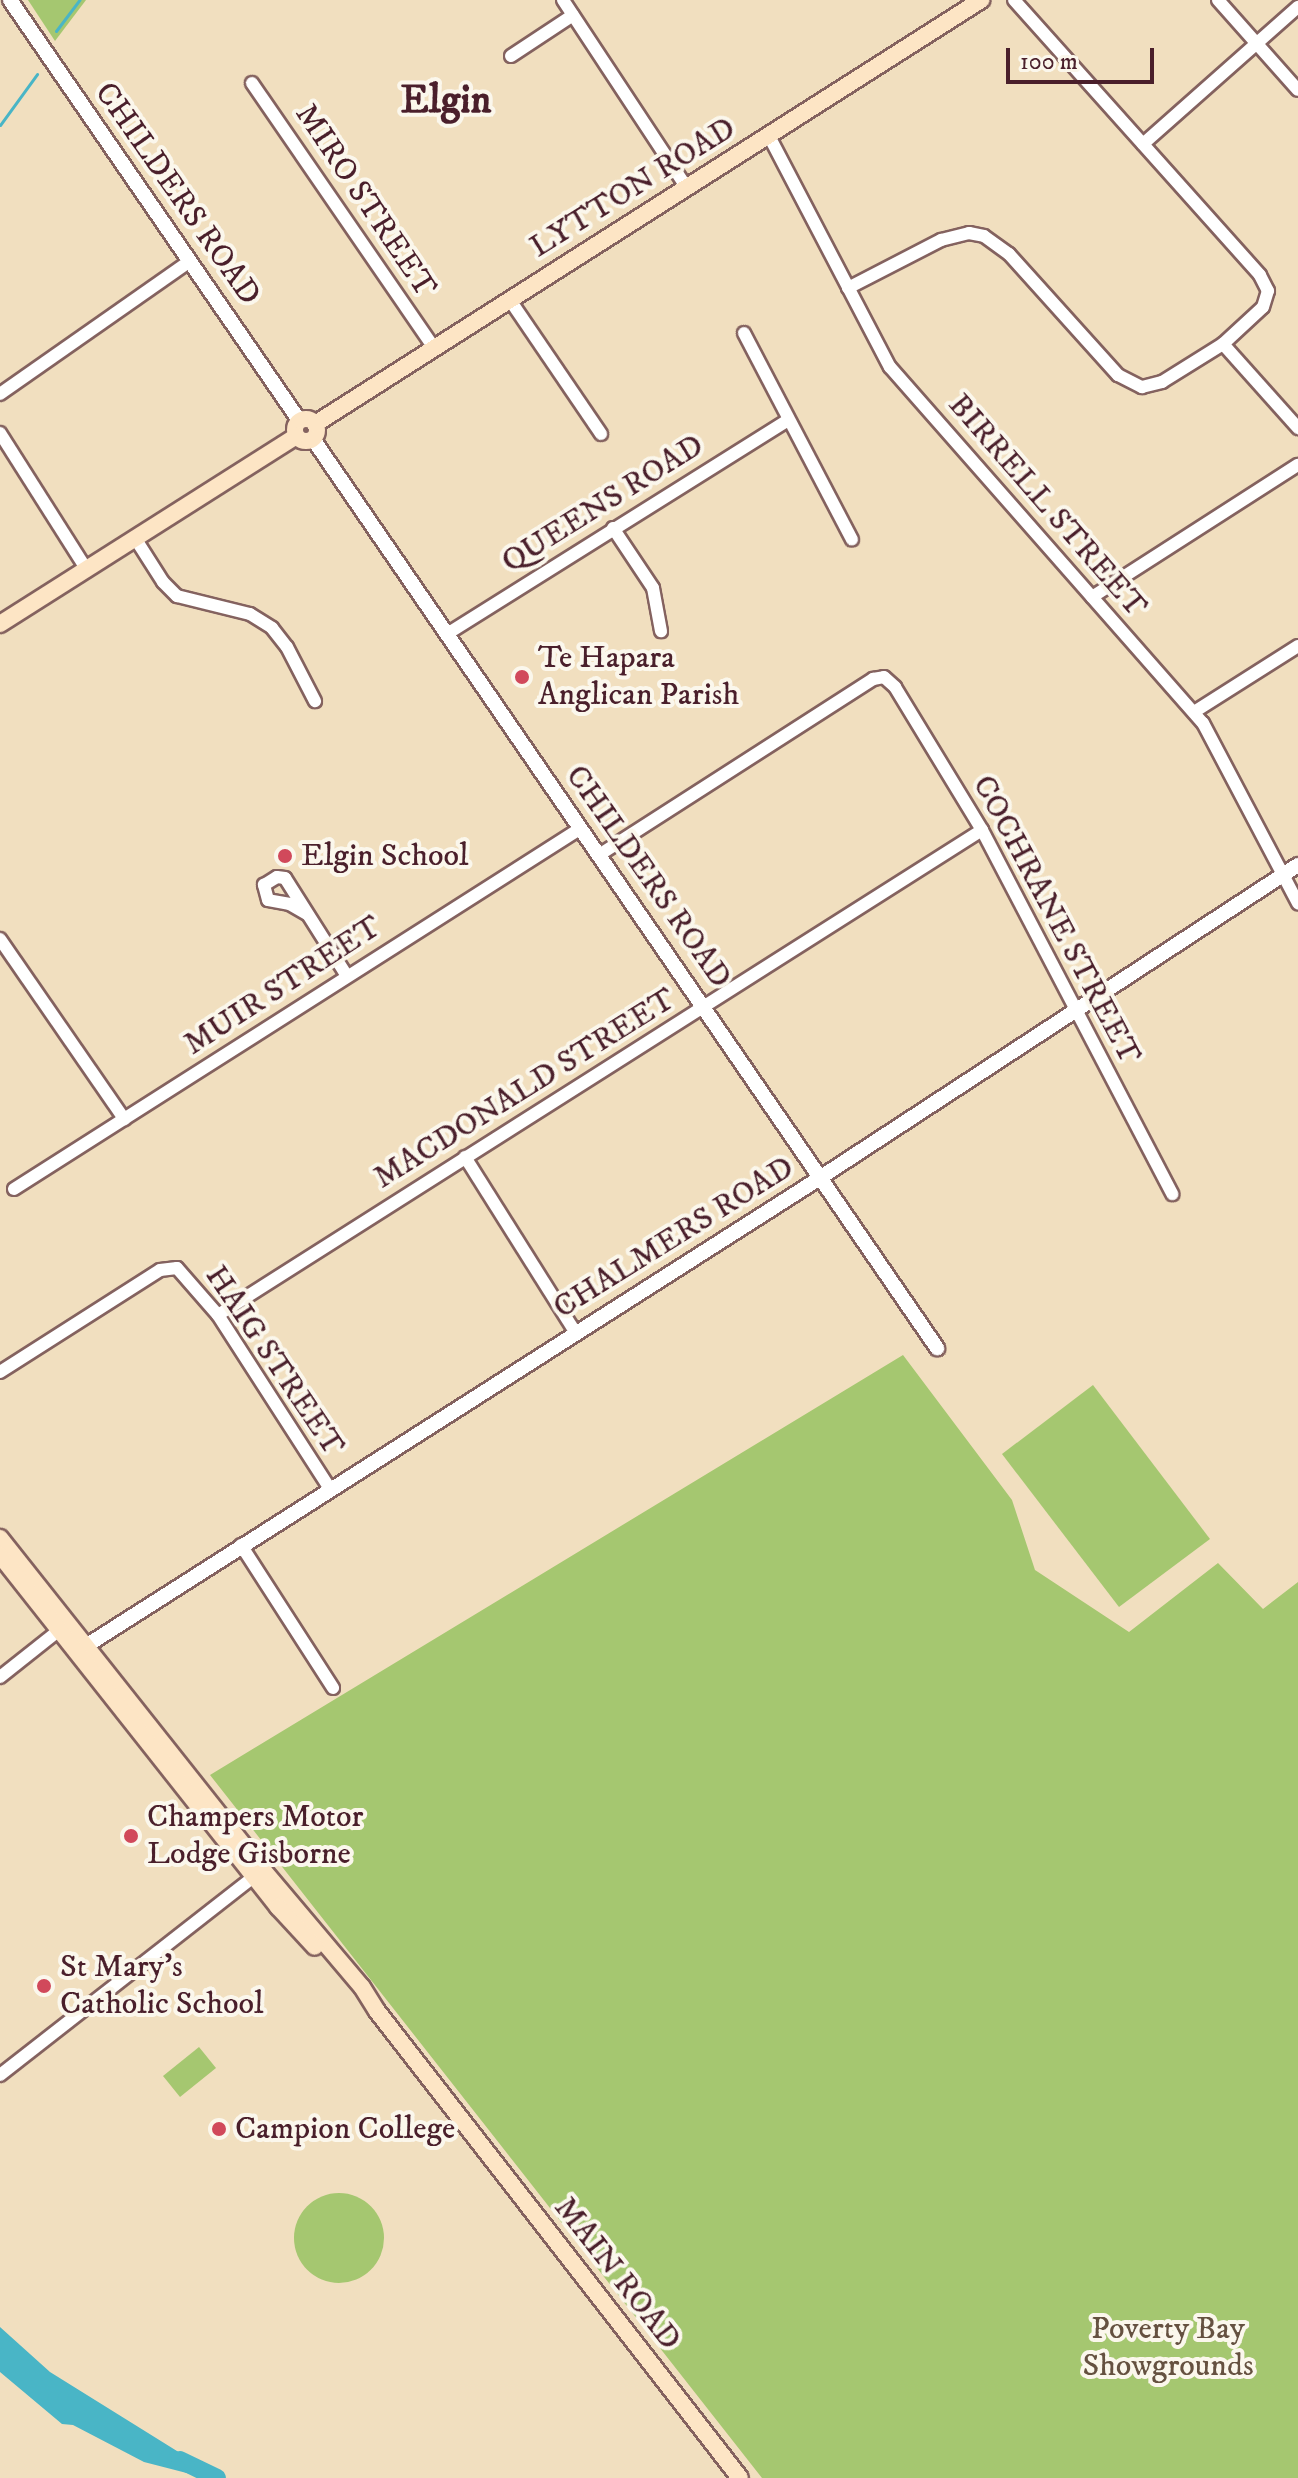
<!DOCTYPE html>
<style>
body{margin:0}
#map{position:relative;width:1298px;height:2478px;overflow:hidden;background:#f1dfbf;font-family:"IM FELL DW Pica",serif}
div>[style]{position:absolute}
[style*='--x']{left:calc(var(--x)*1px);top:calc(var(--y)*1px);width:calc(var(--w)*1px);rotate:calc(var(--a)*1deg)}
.green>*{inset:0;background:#a5c770}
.round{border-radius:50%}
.water>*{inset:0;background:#49b5c6}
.stream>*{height:3px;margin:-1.5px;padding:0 1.5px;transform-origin:1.5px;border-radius:1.5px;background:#49b5c6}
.river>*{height:18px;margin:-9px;padding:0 9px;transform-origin:9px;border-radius:9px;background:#49b5c6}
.roads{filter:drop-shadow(2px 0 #84625f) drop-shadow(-2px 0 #84625f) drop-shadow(0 2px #84625f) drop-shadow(0 -2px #84625f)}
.minor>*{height:12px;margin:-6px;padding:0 6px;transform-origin:6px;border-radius:6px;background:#fff}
.tertiary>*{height:14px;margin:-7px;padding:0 7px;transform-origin:7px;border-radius:7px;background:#fff}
.secondary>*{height:16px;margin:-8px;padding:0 8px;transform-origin:8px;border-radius:8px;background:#fde5c5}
.secondary>.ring{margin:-8px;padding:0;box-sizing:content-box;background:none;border:16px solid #fde5c5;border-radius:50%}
.dots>*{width:22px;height:22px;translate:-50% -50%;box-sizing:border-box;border:4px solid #fbf7ec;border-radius:50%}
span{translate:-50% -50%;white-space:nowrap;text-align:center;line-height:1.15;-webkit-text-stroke:8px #fbf7ec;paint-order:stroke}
.street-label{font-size:32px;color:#4a1f2b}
.poi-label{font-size:32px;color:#4a1f2b}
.left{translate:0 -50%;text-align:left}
.park-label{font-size:32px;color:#655140}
.district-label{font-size:40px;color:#4a1f2b;font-weight:700}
.scale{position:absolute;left:1006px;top:48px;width:148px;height:36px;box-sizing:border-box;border:4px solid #4a1f2b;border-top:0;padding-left:10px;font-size:24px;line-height:28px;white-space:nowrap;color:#4a1f2b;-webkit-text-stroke:6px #fbf7ec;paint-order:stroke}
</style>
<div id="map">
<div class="green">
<i style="clip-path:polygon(28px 0,86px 0,55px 41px)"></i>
<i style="clip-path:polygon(903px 1355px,1012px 1500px,1035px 1570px,1129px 1632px,1218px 1563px,1263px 1609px,1298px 1582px,1298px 2478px,762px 2478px,210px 1775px)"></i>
<i style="clip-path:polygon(1093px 1385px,1210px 1539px,1119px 1607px,1002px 1454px)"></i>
<i style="clip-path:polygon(199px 2047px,216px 2068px,180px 2097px,163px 2076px)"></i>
<i class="round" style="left:294px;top:2193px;width:90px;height:90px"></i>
</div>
<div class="water">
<i style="clip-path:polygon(0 2327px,50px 2372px,193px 2461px,206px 2478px,144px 2462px,73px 2425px,62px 2424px,0 2372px)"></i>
</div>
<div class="stream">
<i style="--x:56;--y:31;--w:39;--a:-53"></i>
<i style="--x:0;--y:125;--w:63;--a:-54"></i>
</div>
<div class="river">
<i style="--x:180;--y:2460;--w:41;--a:25.9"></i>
</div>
<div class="roads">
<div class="minor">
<i style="--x:563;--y:0;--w:225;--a:56.6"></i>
<i style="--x:1218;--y:0;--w:120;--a:48.4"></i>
<i style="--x:511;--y:56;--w:74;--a:-33.5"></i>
<i style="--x:252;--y:83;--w:321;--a:55.5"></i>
<i style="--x:769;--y:136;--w:261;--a:62.4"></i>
<i style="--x:890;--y:367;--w:474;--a:48.7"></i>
<i style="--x:1203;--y:723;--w:204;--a:62.2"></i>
<i style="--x:1143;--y:144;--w:207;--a:-41.5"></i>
<i style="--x:848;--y:288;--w:105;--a:-27.3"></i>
<i style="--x:941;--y:240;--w:29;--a:-14"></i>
<i style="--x:969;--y:233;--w:15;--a:11"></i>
<i style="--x:984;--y:236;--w:31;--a:36"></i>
<i style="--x:1009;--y:254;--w:163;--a:48"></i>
<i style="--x:1118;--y:375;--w:27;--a:27"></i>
<i style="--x:1142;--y:387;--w:21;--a:-14"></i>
<i style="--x:1162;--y:382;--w:72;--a:-31.9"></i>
<i style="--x:1223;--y:344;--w:54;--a:-42.8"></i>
<i style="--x:1263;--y:307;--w:17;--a:-73"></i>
<i style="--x:1268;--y:291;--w:18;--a:-117"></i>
<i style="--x:1260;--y:275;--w:369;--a:-131.8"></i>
<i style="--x:510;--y:300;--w:162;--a:55.8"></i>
<i style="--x:744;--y:333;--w:233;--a:62.4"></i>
<i style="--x:1223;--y:344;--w:113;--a:48.2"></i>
<i style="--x:0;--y:394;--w:232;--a:-35"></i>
<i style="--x:0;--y:433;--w:162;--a:57.6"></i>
<i style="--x:613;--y:528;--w:72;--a:56.3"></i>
<i style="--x:653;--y:588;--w:44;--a:79.5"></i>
<i style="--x:135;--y:538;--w:52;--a:57.5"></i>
<i style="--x:163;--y:582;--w:20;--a:45"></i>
<i style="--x:177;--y:596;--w:75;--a:13.9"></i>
<i style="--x:250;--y:614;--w:26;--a:32"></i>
<i style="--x:272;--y:628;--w:24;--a:52"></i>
<i style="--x:287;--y:647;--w:61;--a:62.6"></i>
<i style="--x:1092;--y:597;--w:245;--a:-32.7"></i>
<i style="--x:447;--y:634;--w:403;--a:-32.1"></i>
<i style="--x:1194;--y:712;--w:123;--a:-32.4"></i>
<i style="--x:599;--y:855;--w:326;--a:-32.7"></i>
<i style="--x:873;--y:679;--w:11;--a:-10"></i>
<i style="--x:884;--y:677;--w:15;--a:42"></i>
<i style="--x:895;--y:687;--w:167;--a:58.7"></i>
<i style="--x:982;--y:830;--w:411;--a:62.4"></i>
<i style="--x:307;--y:914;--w:20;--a:-150"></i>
<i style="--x:290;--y:904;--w:22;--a:-170"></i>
<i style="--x:268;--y:900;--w:16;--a:-105"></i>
<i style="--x:264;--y:885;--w:15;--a:-32"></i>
<i style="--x:277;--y:877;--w:8;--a:7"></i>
<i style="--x:285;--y:878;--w:116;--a:57.7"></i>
<i style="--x:0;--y:939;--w:219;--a:55.4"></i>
<i style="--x:465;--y:1157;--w:208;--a:57.8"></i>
<i style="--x:14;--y:1189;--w:672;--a:-32.48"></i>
<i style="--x:218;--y:1315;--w:905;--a:-32.41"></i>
<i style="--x:0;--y:1372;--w:190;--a:-32.5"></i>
<i style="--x:160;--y:1270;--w:17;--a:-7"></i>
<i style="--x:177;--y:1268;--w:62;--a:48.9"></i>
<i style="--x:218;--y:1315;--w:207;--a:57.2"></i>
<i style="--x:241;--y:1545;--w:170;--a:57.2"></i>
<i style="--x:0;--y:1677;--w:80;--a:-38.4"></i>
<i style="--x:0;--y:2075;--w:328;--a:-38"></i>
</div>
<div class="tertiary">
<i style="--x:10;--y:0;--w:510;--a:55.47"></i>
<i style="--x:313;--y:439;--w:1103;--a:55.53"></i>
<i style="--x:78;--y:1651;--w:871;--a:-32.52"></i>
<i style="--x:812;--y:1183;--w:581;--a:-33.2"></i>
</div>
<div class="secondary">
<i class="ring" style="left:295px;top:419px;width:6px;height:6px"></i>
<i style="--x:315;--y:424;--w:790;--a:-32.48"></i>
<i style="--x:0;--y:624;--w:351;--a:-32.4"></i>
<i style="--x:0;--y:1538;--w:424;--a:51.6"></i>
<i style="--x:263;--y:1870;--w:153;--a:49.8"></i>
<i style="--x:362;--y:1987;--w:28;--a:58"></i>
<i style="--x:377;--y:2011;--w:591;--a:52.14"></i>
<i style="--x:0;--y:1555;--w:449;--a:51.7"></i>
<i style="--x:278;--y:1907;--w:54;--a:47.2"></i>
</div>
</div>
<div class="dots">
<i style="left:522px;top:677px;background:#d1495b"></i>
<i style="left:285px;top:856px;background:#d1495b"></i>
<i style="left:131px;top:1836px;background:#d1495b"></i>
<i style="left:44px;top:1986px;background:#d1495b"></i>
<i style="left:219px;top:2129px;background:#d1495b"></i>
</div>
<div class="street-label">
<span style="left:633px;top:188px;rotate:-32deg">LYTTON ROAD</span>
<span style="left:177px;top:194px;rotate:55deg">CHILDERS ROAD</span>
<span style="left:365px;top:201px;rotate:56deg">MIRO STREET</span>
<span style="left:603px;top:504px;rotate:-32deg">QUEENS ROAD</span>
<span style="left:1047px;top:506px;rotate:49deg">BIRRELL STREET</span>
<span style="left:648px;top:877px;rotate:55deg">CHILDERS ROAD</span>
<span style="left:1056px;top:920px;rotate:62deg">COCHRANE STREET</span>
<span style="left:283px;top:986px;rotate:-33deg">MUIR STREET</span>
<span style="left:525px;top:1089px;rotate:-32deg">MACDONALD STREET</span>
<span style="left:674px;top:1238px;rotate:-32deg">CHALMERS ROAD</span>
<span style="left:274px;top:1361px;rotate:56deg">HAIG STREET</span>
<span style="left:617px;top:2274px;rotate:52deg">MAIN ROAD</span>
</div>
<div class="poi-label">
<span class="left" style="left:538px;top:677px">Te Hapara<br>Anglican Parish</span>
<span class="left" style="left:301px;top:856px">Elgin School</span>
<span class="left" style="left:147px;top:1836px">Champers Motor<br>Lodge Gisborne</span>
<span class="left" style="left:60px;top:1986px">St Mary's<br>Catholic School</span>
<span class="left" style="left:235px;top:2129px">Campion College</span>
</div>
<div class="park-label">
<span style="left:1168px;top:2348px">Poverty Bay<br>Showgrounds</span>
</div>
<div class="district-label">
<span style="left:446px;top:101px">Elgin</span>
</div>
<div class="scale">100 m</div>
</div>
